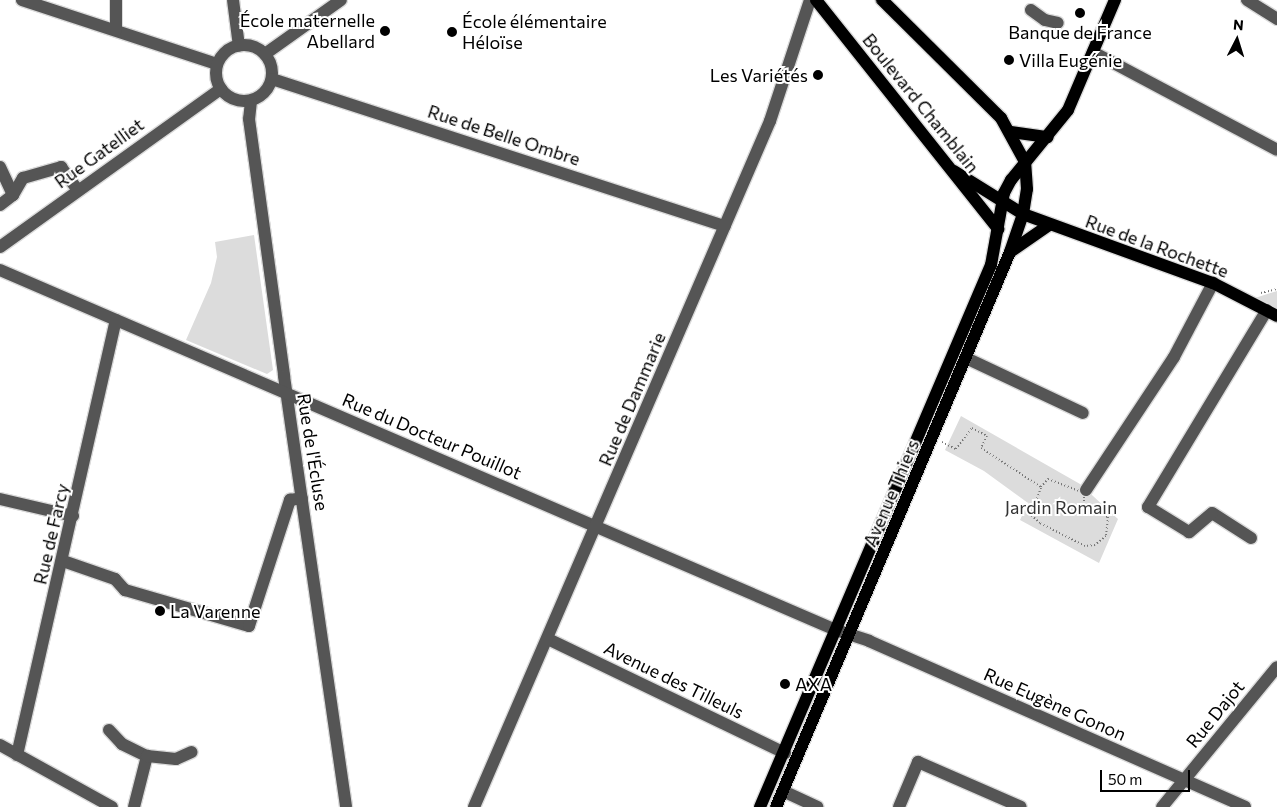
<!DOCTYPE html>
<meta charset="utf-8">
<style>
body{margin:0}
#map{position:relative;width:1277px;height:807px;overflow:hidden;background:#fff;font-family:Commissioner,sans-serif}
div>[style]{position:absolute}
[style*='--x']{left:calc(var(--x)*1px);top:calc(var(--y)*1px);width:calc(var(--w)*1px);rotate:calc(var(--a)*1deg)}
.green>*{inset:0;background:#dcdcdc}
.path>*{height:2px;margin-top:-1px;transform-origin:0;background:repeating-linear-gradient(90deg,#777 0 1px,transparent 0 3.5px)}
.roads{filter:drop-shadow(1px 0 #dbdbdb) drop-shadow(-1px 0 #dbdbdb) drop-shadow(0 1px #dbdbdb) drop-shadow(0 -1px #dbdbdb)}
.minor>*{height:12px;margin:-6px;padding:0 6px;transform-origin:6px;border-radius:6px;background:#555}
.minor>.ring{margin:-6px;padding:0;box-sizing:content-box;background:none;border:12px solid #555;border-radius:50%}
.major>*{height:12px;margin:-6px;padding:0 6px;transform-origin:6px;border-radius:6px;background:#000}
.dots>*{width:14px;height:14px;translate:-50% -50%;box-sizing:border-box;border:2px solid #fff;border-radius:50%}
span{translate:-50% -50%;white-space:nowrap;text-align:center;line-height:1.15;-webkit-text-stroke:4px #fff;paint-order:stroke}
.poi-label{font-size:18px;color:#000}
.right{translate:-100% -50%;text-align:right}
.left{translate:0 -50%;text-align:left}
.street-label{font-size:18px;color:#000}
.park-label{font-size:18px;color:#333}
.north{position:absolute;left:1212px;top:15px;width:50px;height:50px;-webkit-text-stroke:4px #fff;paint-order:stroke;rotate:5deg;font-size:14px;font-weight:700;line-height:20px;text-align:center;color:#000}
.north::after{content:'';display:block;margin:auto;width:18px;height:22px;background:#000;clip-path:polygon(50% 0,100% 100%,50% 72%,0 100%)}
.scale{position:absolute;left:1100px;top:770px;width:90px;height:22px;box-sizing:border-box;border:2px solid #000;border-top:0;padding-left:6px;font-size:15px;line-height:18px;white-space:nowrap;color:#000;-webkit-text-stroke:4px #fff;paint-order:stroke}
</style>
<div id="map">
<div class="green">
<i style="clip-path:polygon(254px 235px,273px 370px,267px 374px,186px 340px,211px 283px,217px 257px,215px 242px)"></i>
<i style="clip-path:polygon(1277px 291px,1277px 310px,1255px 298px)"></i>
<i style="clip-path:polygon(961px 416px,1080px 484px,1118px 519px,1099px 563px,1020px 520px,1028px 503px,984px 471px,945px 450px)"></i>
</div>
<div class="path">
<i style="--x:1261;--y:293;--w:16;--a:-14"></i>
<i style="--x:942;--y:442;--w:16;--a:27"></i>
<i style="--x:956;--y:449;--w:26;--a:-53"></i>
<i style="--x:972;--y:428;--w:17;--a:28"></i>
<i style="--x:987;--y:436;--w:13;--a:117"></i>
<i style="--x:981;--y:448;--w:72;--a:33"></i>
<i style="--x:1048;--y:479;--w:39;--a:21"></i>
<i style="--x:1084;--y:493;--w:13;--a:90"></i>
<i style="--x:1084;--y:506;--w:26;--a:25"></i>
<i style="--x:1108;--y:517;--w:19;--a:96"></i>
<i style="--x:1106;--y:536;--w:14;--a:141"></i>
<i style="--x:1095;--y:545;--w:10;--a:174"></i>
<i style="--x:1085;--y:546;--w:51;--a:-152.9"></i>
<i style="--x:1040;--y:523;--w:12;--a:-138"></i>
<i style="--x:1031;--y:515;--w:30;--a:-70"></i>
<i style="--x:1041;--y:487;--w:11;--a:-49"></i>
</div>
<div class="roads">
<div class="minor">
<i style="--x:22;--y:0;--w:205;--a:18.2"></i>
<i style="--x:116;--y:0;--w:30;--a:90"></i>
<i style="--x:233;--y:0;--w:46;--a:82.6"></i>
<i style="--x:1247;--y:0;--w:36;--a:32"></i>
<i style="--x:1031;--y:10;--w:17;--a:36"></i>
<i style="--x:1045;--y:20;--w:13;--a:13"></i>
<i class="ring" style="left:216px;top:45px;width:44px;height:44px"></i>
<i style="--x:1093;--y:52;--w:208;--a:28"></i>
<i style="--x:265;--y:54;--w:93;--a:-35.4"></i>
<i style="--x:272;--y:79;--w:476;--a:18"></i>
<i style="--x:251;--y:101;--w:18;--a:96"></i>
<i style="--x:249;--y:119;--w:259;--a:82.2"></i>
<i style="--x:284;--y:376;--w:435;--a:81.8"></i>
<i style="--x:0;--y:167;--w:31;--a:65"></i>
<i style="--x:0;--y:205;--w:16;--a:-38"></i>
<i style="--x:13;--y:195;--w:20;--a:-60"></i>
<i style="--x:23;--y:178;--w:40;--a:-16"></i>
<i style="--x:61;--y:167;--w:29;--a:54"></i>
<i style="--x:0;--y:247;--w:272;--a:-35.6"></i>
<i style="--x:0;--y:270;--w:910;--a:23.3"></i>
<i style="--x:836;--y:630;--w:35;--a:18"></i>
<i style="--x:869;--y:641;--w:411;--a:23.8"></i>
<i style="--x:966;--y:358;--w:129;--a:25.2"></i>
<i style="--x:1086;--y:490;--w:159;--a:-56.5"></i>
<i style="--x:1174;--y:357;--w:84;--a:-62.2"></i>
<i style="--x:0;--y:499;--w:75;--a:13.1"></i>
<i style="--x:1251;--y:538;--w:46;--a:-147.3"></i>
<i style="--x:1212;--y:513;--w:30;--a:140"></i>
<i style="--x:1189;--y:532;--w:48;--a:-148.6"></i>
<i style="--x:1148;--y:507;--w:230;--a:-58.9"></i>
<i style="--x:63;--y:561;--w:55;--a:19.1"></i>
<i style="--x:115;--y:579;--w:15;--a:48"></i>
<i style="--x:125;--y:590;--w:129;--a:16.2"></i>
<i style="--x:249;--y:626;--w:133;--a:-72"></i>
<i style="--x:290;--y:500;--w:12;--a:-9"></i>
<i style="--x:548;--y:639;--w:263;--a:25.7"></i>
<i style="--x:109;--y:730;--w:19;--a:47"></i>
<i style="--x:122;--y:744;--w:28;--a:26"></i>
<i style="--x:0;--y:745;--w:128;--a:29"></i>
<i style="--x:17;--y:755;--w:446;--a:-77.2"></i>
<i style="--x:783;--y:791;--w:38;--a:25"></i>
<i style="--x:134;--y:807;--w:53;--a:-75.7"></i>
<i style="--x:147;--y:756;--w:29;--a:6"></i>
<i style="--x:176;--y:759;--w:17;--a:-24"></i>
<i style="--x:474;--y:807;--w:747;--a:-66.66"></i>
<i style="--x:770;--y:121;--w:127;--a:-71.7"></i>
<i style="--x:899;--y:807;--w:49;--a:-67.1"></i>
<i style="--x:918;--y:762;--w:112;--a:23.6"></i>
<i style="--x:1162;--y:807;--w:181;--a:-50.6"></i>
</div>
<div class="major">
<i style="--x:816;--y:0;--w:293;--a:51.5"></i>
<i style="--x:1011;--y:132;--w:37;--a:8"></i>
<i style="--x:954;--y:171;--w:81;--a:31.9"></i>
<i style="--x:1023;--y:214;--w:202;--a:20"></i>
<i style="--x:1213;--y:283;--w:72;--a:27.3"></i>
<i style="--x:1010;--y:252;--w:47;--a:-34.7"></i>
<i style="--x:760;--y:807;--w:589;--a:-66.92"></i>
<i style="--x:991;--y:265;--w:73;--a:-79.8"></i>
<i style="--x:1004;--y:193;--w:15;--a:-62"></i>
<i style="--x:1011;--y:180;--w:90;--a:-50.8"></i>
<i style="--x:1068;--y:110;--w:120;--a:-66.9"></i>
<i style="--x:776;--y:807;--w:602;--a:-67.14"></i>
<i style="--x:1010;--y:252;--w:40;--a:-71.1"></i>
<i style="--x:1023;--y:214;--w:25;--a:-81"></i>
<i style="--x:1027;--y:189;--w:27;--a:-94"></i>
<i style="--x:1025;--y:162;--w:50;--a:-118.6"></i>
<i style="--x:1001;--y:118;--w:168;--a:-135.2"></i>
</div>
</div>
<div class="dots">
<i style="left:1080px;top:13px;background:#000"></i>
<i style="left:385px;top:31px;background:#000"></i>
<i style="left:452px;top:32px;background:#000"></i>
<i style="left:1009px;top:60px;background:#000"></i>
<i style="left:818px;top:75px;background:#000"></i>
<i style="left:160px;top:611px;background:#000"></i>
<i style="left:785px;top:684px;background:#000"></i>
</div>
<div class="poi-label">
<span class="right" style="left:375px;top:31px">École maternelle<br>Abellard</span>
<span class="left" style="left:462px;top:32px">École élémentaire<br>Héloïse</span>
<span style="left:1080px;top:32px">Banque de France</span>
<span class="left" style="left:1019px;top:60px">Villa Eugénie</span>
<span class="right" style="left:808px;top:75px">Les Variétés</span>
<span class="left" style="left:170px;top:611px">La Varenne</span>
<span class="left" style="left:795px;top:684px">AXA</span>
</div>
<div class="street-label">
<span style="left:921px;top:103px;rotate:51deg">Boulevard Chamblain</span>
<span style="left:504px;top:135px;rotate:18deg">Rue de Belle Ombre</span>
<span style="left:99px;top:153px;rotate:-36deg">Rue Gatelliet</span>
<span style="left:1157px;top:246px;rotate:20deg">Rue de la Rochette</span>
<span style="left:632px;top:399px;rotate:-67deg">Rue de Dammarie</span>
<span style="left:432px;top:436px;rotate:23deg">Rue du Docteur Pouillot</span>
<span style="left:313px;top:452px;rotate:81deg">Rue de l'Écluse</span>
<span style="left:891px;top:493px;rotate:-67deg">Avenue Thiers</span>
<span style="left:51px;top:534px;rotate:-77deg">Rue de Farcy</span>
<span style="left:674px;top:680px;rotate:26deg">Avenue des Tilleuls</span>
<span style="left:1055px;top:704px;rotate:24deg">Rue Eugène Gonon</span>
<span style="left:1215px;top:714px;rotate:-51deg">Rue Dajot</span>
</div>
<div class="park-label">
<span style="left:1061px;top:507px">Jardin Romain</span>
</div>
<div class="north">N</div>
<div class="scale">50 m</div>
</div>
